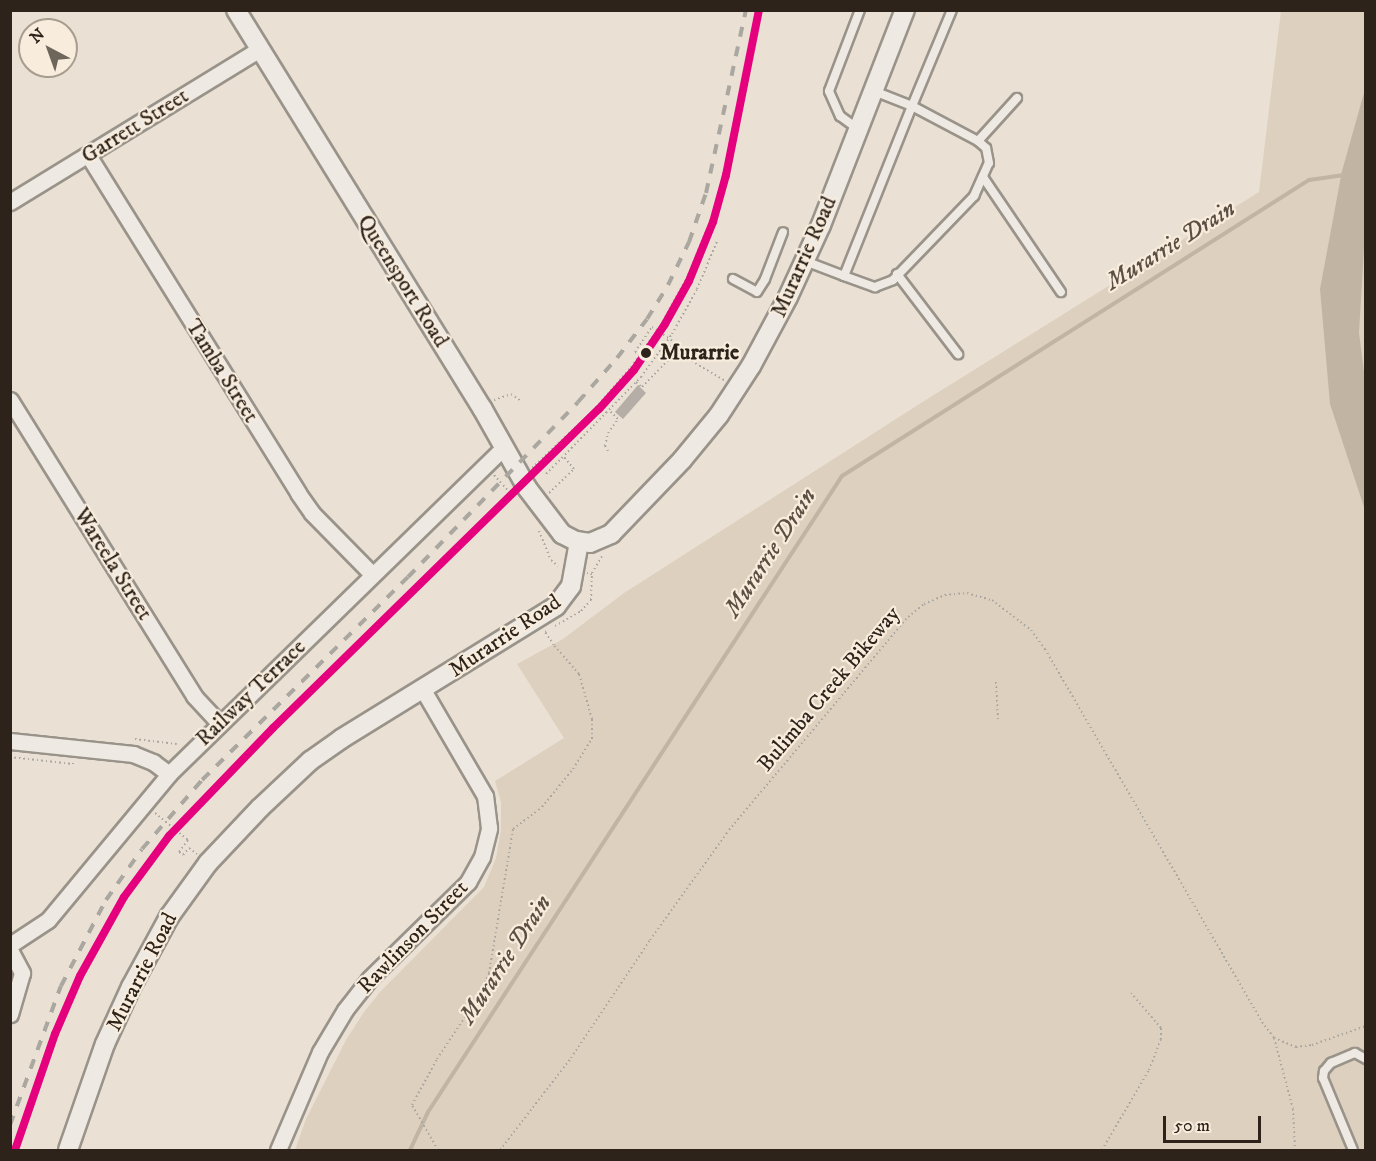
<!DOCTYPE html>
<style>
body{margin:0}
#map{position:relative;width:1376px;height:1161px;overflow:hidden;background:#eae1d4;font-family:"IM FELL DW Pica",serif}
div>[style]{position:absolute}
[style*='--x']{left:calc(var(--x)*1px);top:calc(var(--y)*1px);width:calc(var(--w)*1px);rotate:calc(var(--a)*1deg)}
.green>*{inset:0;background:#ddd0be}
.water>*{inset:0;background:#c1b4a3}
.stream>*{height:4px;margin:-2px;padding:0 2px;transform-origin:2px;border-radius:2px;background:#c1b4a3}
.building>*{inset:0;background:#b5aea6}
.path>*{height:2px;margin-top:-1px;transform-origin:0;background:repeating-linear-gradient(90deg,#aaa6a0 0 1.5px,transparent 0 4.5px)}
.roads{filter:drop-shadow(2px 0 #99938a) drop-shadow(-2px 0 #99938a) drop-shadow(0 2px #99938a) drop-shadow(0 -2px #99938a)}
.service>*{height:8px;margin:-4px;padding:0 4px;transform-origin:4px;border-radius:4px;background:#eeeae3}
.minor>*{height:15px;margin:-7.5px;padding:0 7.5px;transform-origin:7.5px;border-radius:7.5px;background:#eeeae3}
.tertiary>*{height:18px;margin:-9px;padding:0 9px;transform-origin:9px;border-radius:9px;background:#eeeae3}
.rail>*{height:4px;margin-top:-2px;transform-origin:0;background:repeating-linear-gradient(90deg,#aaa6a0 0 10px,transparent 0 20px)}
.path-bridge>*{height:2px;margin-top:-1px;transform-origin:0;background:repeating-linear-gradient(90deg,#aaa6a0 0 1.5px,transparent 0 4.5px)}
.rail-1>*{height:8px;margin:-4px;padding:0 4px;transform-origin:4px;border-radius:4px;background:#e5007d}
.dots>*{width:16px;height:16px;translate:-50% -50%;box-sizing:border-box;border:3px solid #f8ecdd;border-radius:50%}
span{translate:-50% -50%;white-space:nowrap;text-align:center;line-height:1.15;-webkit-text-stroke:4.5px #f8ecdd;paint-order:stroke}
.street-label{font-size:22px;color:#2d231a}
.stop-label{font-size:22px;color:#2d231a;font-weight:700}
.left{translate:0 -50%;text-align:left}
.water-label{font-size:24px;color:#5b4f43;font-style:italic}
.frame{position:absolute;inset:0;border:12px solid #2d231a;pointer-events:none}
.north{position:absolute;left:18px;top:18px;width:60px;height:60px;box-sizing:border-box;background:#f8ecdd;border:2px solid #a79c8f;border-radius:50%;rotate:319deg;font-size:16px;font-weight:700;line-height:24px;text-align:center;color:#2d231a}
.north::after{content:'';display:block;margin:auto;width:21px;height:27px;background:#6f665b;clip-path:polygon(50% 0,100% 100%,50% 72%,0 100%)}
.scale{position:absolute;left:1163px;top:1116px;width:98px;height:27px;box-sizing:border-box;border:3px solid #2d231a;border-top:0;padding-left:8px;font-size:18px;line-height:21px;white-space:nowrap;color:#2d231a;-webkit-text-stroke:4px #f8ecdd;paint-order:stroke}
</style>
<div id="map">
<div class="green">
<i style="clip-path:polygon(1281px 11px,1365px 11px,1365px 89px,1352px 137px,1365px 130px,1365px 1150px,295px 1150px,306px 1119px,346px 1040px,364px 1012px,380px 992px,484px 887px,496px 858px,501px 830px,501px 802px,495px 781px,564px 738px,517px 664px,563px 639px,624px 593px,921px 403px,1259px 192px)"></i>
</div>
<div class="water">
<i style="clip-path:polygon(1365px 89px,1366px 214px,1359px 333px,1366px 388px,1365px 510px,1330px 404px,1320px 289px,1342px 171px)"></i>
</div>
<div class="stream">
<i style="--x:410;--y:1150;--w:42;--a:-64.7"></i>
<i style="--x:428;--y:1112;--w:759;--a:-56.94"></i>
<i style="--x:842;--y:476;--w:553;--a:-32.37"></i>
<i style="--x:1309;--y:180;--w:37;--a:-8"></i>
</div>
<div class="building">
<i style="clip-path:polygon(638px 385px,646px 393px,623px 419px,615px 412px)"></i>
</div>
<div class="path">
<i style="--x:664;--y:344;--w:14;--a:34"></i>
<i style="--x:640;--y:355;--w:6;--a:-149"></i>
<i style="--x:635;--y:352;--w:30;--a:-56"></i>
<i style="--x:636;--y:382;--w:8;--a:40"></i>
<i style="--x:642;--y:387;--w:49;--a:-45.8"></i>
<i style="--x:676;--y:352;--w:56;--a:30.3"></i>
<i style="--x:494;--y:400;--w:18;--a:-19"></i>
<i style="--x:511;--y:394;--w:12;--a:35"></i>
<i style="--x:608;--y:451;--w:6;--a:-121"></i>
<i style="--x:605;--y:446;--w:13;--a:-77"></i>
<i style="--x:608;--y:433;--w:17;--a:-54"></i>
<i style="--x:618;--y:419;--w:11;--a:-135"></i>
<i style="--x:532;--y:468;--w:83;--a:-43.1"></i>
<i style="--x:593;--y:411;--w:58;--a:-49.2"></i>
<i style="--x:631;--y:367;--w:52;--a:-54.5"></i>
<i style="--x:661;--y:325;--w:57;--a:-61.6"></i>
<i style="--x:688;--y:275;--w:48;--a:-67.8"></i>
<i style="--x:546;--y:474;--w:136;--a:-45.6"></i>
<i style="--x:641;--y:377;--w:53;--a:-54.2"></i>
<i style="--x:672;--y:334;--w:51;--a:-60.9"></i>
<i style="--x:697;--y:289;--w:54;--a:-67.2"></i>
<i style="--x:494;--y:475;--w:27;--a:48"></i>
<i style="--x:549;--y:493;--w:35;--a:-44"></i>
<i style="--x:574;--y:469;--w:16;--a:-130"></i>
<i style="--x:539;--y:531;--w:31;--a:68"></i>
<i style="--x:551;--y:560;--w:9;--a:41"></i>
<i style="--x:592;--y:573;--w:21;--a:-59"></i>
<i style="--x:555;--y:626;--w:30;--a:-30"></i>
<i style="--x:581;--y:611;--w:15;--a:-48"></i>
<i style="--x:591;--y:600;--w:26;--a:-88"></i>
<i style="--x:592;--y:574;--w:5;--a:-169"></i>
<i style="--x:996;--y:682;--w:38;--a:87"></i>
<i style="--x:135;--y:739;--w:42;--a:6.8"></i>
<i style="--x:10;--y:757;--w:63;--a:6.3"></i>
<i style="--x:73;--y:764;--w:3;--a:-90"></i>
<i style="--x:188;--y:840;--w:15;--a:127"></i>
<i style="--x:179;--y:852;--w:5;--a:37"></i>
<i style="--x:183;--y:855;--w:9;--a:-49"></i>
<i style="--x:189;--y:848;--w:10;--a:37"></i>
<i style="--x:1274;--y:1038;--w:73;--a:75"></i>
<i style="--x:1293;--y:1109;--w:41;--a:87.2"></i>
<i style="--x:438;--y:1150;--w:52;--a:-120"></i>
<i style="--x:412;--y:1105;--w:52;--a:-61.5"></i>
<i style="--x:437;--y:1059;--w:72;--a:-56.3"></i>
<i style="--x:477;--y:999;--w:29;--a:-65"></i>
<i style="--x:489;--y:973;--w:146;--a:-80.5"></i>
<i style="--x:513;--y:829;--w:36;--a:-37"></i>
<i style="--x:542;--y:807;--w:49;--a:-50.8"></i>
<i style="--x:573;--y:769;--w:36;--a:-58"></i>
<i style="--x:592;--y:739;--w:20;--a:-90"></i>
<i style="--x:592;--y:719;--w:47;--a:-106.1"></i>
<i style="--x:579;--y:674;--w:38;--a:-131"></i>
<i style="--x:554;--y:645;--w:16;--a:-125"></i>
<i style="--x:545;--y:632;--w:3;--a:-18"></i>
<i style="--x:500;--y:1150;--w:116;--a:-52.3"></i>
<i style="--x:571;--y:1058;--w:142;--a:-56.2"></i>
<i style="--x:650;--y:940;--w:135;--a:-54.3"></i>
<i style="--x:729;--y:830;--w:278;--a:-50"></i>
<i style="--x:908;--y:617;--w:21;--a:-39"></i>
<i style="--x:924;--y:604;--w:23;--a:-23"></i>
<i style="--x:945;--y:595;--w:22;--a:-5"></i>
<i style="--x:967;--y:593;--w:26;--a:16"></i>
<i style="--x:992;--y:600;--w:49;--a:37.6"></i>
<i style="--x:1031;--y:630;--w:24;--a:54"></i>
<i style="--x:1045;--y:649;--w:432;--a:59.8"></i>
<i style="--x:1262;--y:1022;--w:20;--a:53"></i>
<i style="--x:1274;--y:1038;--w:24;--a:22"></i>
<i style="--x:1296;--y:1047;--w:16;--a:-7"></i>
<i style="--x:1312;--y:1045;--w:57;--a:-19.4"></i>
<i style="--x:1102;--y:1150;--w:93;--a:-59.6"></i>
<i style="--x:1149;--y:1070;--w:33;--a:-69"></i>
<i style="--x:1161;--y:1039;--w:11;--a:-90"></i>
<i style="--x:1161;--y:1028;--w:46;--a:-130.6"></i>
</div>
<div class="roads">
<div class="service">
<i style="--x:858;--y:129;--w:22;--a:-144"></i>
<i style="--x:840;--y:116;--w:27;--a:-114"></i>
<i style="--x:829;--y:91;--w:87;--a:-69.1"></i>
<i style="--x:978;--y:141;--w:58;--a:-47.8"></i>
<i style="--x:983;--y:177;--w:139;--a:55.9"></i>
<i style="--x:805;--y:261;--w:42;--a:21"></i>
<i style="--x:844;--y:276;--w:183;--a:-68.2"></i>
<i style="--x:912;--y:106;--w:41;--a:-158.5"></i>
<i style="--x:897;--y:274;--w:101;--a:52.7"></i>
<i style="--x:844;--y:276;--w:33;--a:20"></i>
<i style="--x:875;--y:287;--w:19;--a:-21"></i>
<i style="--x:893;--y:280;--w:117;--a:-46"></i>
<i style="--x:974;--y:196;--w:36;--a:-66"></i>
<i style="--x:989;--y:163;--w:15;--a:-101"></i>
<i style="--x:986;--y:148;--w:11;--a:-139"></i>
<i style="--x:978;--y:141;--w:75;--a:-152.1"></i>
<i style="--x:912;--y:106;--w:104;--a:-67.4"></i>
<i style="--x:733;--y:279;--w:27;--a:28"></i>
<i style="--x:757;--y:292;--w:15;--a:-58"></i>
<i style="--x:765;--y:279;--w:50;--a:-69"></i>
<i style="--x:1353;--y:1150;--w:78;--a:-112.6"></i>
<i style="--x:1323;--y:1078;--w:7;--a:-82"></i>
<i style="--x:1324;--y:1071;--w:11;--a:-49"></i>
<i style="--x:1331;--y:1063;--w:26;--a:-23"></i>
<i style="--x:1355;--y:1053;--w:13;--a:29"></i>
</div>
<div class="minor">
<i style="--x:88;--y:155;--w:398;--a:58.1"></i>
<i style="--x:298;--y:493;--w:24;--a:55"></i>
<i style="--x:312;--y:513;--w:86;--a:45.5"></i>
<i style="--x:10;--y:202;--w:293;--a:-31.5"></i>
<i style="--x:10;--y:400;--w:349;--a:58.1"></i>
<i style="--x:194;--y:696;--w:38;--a:47"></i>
<i style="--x:10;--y:741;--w:124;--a:6"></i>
<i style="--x:133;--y:754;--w:22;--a:22"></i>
<i style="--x:153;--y:762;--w:20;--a:37"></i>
<i style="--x:10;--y:945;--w:45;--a:-33.3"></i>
<i style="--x:48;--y:920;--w:190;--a:-50.3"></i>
<i style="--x:169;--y:774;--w:467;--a:-44.3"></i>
<i style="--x:10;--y:950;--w:26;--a:62"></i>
<i style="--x:22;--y:973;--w:43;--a:106.3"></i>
<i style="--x:278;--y:1150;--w:107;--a:-66.8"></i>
<i style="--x:320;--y:1052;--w:49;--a:-59.2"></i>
<i style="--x:345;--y:1010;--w:39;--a:-52"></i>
<i style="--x:369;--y:979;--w:139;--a:-44.4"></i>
<i style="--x:468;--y:882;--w:29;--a:-61"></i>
<i style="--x:482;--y:857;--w:30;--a:-76"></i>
<i style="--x:489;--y:828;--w:32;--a:-97"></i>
<i style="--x:485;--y:796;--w:123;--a:-120.3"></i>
</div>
<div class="tertiary">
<i style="--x:236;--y:10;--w:468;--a:58.3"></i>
<i style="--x:482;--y:408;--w:92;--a:60.6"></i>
<i style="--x:527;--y:488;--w:58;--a:52.7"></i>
<i style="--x:562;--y:534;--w:16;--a:27"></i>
<i style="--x:576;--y:541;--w:14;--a:8"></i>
<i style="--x:590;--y:543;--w:23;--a:-23"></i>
<i style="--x:611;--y:534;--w:103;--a:-46.2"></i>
<i style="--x:682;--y:460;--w:58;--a:-50.6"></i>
<i style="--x:719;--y:415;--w:59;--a:-56.9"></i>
<i style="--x:751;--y:366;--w:78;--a:-61.8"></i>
<i style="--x:788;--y:297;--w:79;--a:-65.4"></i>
<i style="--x:821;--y:225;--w:231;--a:-68.7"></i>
<i style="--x:68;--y:1150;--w:112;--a:-70.8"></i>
<i style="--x:105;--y:1044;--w:63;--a:-65.5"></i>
<i style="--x:131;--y:987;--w:80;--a:-61.5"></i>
<i style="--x:169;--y:917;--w:67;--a:-54.2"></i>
<i style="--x:208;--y:863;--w:76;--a:-46.6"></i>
<i style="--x:260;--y:808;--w:69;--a:-43.2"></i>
<i style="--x:310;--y:761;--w:38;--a:-35"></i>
<i style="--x:341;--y:739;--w:253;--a:-31.7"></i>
<i style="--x:556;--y:606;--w:25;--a:-53"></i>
<i style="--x:571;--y:586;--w:45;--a:-79.7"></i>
</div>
</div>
<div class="rail">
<i style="--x:10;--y:1125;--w:148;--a:-69.9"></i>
<i style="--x:61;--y:986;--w:97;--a:-62.4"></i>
<i style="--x:106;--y:900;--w:62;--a:-54.8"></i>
<i style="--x:142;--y:849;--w:91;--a:-49"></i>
<i style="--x:202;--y:780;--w:289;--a:-44.6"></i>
<i style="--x:408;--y:577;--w:244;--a:-45.8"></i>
<i style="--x:578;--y:402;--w:59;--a:-48.4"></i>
<i style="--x:617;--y:358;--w:49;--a:-52.4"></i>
<i style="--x:647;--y:319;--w:40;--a:-58"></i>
<i style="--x:668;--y:285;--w:48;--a:-64"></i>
<i style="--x:689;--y:242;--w:52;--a:-70.9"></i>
<i style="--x:706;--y:193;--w:187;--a:-77.7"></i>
</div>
<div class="path-bridge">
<i style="--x:652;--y:327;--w:27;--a:34"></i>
<i style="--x:674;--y:342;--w:23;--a:124"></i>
<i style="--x:155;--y:813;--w:43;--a:39.3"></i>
</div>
<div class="rail-1">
<i style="--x:15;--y:1150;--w:123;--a:-71"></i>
<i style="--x:55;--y:1034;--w:63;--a:-66.7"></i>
<i style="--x:80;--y:976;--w:90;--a:-60.9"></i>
<i style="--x:124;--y:897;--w:76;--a:-53.6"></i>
<i style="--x:169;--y:836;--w:150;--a:-46.1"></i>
<i style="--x:273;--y:728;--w:456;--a:-44.4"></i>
<i style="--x:599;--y:409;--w:52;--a:-48.1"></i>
<i style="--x:634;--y:370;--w:55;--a:-56"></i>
<i style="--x:665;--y:324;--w:49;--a:-60.8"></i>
<i style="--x:689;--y:281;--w:64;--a:-67.9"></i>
<i style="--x:713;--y:222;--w:49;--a:-74.5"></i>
<i style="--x:726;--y:175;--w:168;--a:-78.7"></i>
</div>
<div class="dots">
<i style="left:646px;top:353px;background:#2d231a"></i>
</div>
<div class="street-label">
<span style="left:135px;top:126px;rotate:-32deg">Garrett Street</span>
<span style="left:804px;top:257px;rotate:-66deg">Murarrie Road</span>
<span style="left:403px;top:281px;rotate:58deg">Queensport Road</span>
<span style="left:222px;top:371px;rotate:58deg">Tamba Street</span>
<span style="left:113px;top:564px;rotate:58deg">Wareela Street</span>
<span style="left:505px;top:636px;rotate:-34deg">Murarrie Road</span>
<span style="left:829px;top:689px;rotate:-50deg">Bulimba Creek Bikeway</span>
<span style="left:251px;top:693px;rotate:-44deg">Railway Terrace</span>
<span style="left:413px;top:937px;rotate:-46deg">Rawlinson Street</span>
<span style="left:142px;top:972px;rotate:-63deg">Murarrie Road</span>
</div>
<div class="stop-label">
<span class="left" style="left:660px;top:353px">Murarrie</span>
</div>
<div class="water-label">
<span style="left:1171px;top:246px;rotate:-32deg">Murarrie Drain</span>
<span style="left:771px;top:553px;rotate:-57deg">Murarrie Drain</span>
<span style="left:506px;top:960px;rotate:-57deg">Murarrie Drain</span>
</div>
<div class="frame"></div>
<div class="north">N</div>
<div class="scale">50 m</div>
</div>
